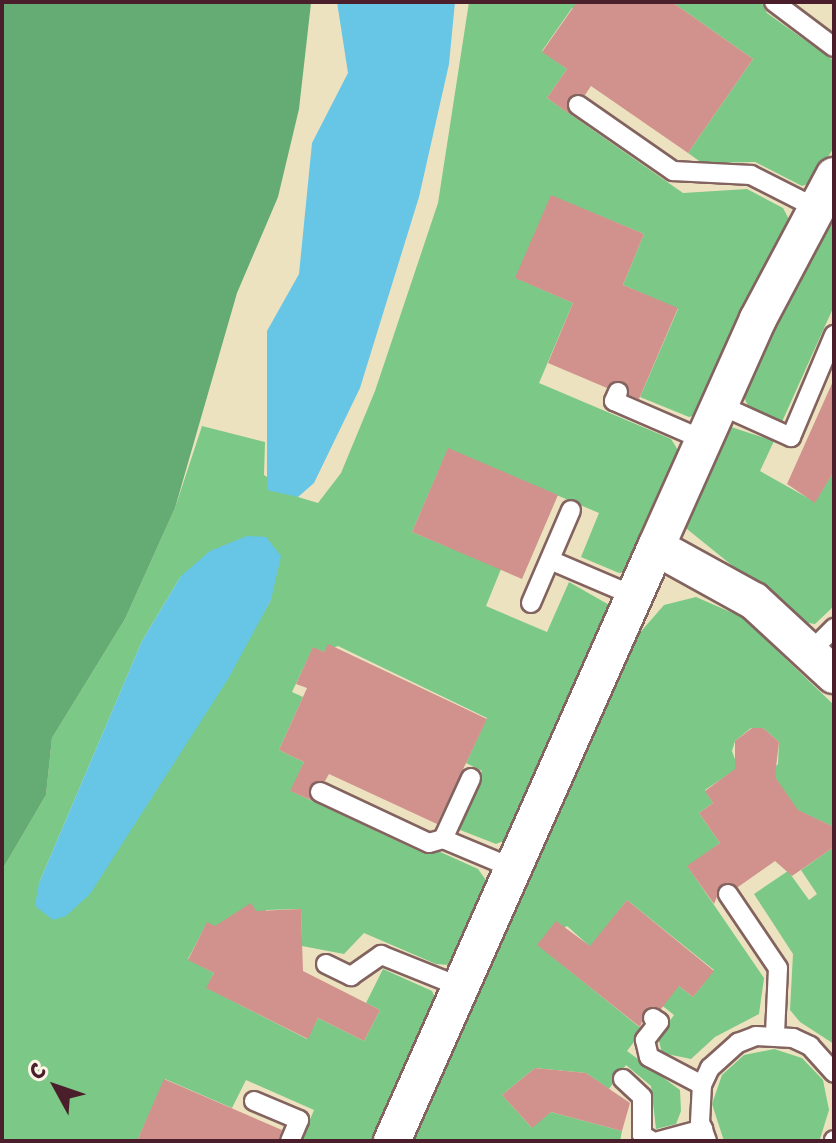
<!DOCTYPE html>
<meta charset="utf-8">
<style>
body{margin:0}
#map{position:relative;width:836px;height:1143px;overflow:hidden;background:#ede2c0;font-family:"Shantell Sans",sans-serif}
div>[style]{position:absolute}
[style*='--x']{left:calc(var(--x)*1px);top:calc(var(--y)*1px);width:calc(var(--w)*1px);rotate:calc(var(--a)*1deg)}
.green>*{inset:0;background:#7bc887}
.forest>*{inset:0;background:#64ac74}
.water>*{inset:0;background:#67c5e5}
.building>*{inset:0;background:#d1928d}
.roads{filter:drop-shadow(2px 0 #83635f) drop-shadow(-2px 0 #83635f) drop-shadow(0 2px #83635f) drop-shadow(0 -2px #83635f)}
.lane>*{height:18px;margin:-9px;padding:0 9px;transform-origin:9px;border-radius:9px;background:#fff}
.street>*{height:36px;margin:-18px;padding:0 18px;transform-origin:18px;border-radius:18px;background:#fff}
span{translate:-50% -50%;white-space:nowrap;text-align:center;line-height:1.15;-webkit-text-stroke:7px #fcf5e5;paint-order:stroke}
.frame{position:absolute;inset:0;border:4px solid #4a1f2b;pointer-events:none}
.north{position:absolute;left:16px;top:1047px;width:80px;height:80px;-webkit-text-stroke:6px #fcf5e5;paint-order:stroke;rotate:310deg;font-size:22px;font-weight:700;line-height:32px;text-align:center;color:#4a1f2b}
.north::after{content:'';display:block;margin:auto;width:28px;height:36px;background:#4a1f2b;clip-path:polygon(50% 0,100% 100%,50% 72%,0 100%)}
</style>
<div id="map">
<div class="green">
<i style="clip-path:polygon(evenodd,469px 2px,585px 2px,668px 75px,572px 8px,542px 51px,567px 69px,547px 98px,683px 193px,747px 189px,783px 208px,791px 223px,696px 415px,689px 417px,640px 397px,678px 309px,623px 285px,644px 234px,551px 196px,516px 278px,573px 303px,539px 383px,671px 439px,681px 455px,625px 572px,619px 573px,581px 557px,599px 513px,448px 449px,412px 532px,501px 569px,486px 606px,547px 632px,569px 582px,611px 606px,508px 839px,496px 844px,455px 828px,482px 771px,466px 763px,487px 718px,338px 646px,324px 652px,313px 648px,292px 692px,303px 697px,279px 750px,304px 762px,291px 791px,425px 854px,436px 850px,478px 869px,488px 883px,449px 965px,436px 964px,364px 933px,344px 954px,302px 946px,301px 909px,266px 910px,266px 927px,228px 933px,207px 923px,188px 959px,214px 973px,207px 988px,307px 1039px,318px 1018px,364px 1041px,380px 1010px,366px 1003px,383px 969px,432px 991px,437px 1002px,378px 1141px,301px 1141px,314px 1110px,246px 1080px,232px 1108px,165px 1079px,137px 1141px,2px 1141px,2px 870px,46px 795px,52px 738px,125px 619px,175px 508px,202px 426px,265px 442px,264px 475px,298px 497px,318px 503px,341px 473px,375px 391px,438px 203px,469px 2px,181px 576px,271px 600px,167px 771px,39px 883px,142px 641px,181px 576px)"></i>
<i style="clip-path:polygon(672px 2px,761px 2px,767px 13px,834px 61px,834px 147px,813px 182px,802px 186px,755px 162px,702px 163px,688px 153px,753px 59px)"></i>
<i style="clip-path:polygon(834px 208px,834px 306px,781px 424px,748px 406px,742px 393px)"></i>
<i style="clip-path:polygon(731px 427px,774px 441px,760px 471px,815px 502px,834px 471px,834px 606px,815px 624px,802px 622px,687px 529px,685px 521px)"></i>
<i style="clip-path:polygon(696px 597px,742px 617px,834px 705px,834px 827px,786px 805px,771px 772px,778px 764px,779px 742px,763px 728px,751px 728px,735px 741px,732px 751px,738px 768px,705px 790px,713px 803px,699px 813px,720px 843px,688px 867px,764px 978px,759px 1014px,715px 1037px,691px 1059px,662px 1053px,658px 1037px,674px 1015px,640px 988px,656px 968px,693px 997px,714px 970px,627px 900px,606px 927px,605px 960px,567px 926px,538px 945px,643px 1030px,627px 1051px,680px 1090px,681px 1111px,676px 1124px,656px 1129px,651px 1086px,626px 1065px,609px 1089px,586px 1073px,535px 1068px,502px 1095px,531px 1127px,551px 1112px,622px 1131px,620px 1141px,414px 1141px,637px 636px,664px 605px)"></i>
<i style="clip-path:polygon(834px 847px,834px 1044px,800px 1022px,790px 1010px,793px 954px,754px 894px,788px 871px,809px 900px,817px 894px,801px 870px)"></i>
<i style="clip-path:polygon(774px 1049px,802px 1058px,823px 1080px,829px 1110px,820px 1139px,724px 1141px,712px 1104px,722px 1075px,744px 1055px)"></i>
</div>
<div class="forest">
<i style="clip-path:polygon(2px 2px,311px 3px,299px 109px,278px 197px,237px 293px,175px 508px,125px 619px,52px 738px,46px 795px,2px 870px)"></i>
</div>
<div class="water">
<i style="clip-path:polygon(337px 2px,455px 2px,449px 64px,419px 197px,360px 388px,314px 483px,298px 497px,267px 490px,267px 331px,299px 274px,312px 143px,348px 73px)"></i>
<i style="clip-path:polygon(247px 536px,266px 537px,281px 556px,271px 600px,228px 679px,90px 894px,66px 916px,53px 920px,35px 906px,39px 883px,142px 641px,181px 576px,210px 551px)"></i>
</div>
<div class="building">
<i style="clip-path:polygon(577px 2px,672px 2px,753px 59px,688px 153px,591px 86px,585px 95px,568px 99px,571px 115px,547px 98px,567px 69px,542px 52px)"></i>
<i style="clip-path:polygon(551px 195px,644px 234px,623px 285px,678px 308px,639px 399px,629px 395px,622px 381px,607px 388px,548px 363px,573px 303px,515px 278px)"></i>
<i style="clip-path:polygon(834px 379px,834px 471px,815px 503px,787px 484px)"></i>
<i style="clip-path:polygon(448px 448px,558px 495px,522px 579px,412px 532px)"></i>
<i style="clip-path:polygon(328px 644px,487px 719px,437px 824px,329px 774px,325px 781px,310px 786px,313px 801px,290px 791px,304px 762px,279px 750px,307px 688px,296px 684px,313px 647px,324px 652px)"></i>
<i style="clip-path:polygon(752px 728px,763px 728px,779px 742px,775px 777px,798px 810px,834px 827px,834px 847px,792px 876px,775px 861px,738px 887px,722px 884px,714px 904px,687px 866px,720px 843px,699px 813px,713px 803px,705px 791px,735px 769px,735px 741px)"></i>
<i style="clip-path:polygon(627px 900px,714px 971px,693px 997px,679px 986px,661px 1009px,647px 1008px,640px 1027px,537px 945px,556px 921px,590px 946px)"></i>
<i style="clip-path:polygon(251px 903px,256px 911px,301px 909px,303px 971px,380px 1010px,364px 1041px,318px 1018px,308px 1039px,206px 988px,214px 973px,188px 960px,207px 922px,215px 926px)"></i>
<i style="clip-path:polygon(535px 1068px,586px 1073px,630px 1103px,622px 1131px,551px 1112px,532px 1128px,502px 1095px)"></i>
<i style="clip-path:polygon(164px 1079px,282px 1130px,278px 1141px,137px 1141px)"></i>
</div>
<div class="roads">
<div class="lane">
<i style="--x:774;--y:2;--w:75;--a:36.9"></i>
<i style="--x:578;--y:105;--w:116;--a:34.8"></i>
<i style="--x:673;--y:171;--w:78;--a:2.9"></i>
<i style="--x:751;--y:175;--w:73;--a:26.9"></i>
<i style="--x:618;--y:392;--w:10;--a:114"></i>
<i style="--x:614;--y:401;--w:98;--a:23.4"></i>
<i style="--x:720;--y:405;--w:78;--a:24.3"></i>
<i style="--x:791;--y:437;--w:111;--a:-67.1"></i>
<i style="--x:550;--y:560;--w:91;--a:23.2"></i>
<i style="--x:531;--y:603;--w:101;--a:-66.7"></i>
<i style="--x:811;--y:651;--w:33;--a:-45"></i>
<i style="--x:320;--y:792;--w:120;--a:25.1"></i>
<i style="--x:429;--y:843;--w:15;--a:-16"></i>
<i style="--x:443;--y:839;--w:73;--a:22.7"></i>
<i style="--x:443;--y:839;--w:67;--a:-65.3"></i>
<i style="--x:728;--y:894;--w:89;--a:56"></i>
<i style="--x:778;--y:968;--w:67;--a:92.6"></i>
<i style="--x:326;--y:964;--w:28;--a:26"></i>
<i style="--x:351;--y:976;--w:37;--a:-35"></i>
<i style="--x:381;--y:955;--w:83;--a:21.9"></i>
<i style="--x:653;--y:1018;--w:7;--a:34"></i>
<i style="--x:659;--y:1022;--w:23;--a:128"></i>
<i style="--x:645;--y:1040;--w:17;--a:77"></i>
<i style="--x:649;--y:1057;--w:60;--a:27.8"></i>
<i style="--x:623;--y:1079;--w:26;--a:43"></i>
<i style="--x:642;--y:1097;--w:38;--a:90"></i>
<i style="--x:642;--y:1135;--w:12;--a:31"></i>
<i style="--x:254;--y:1101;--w:49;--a:22.9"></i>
<i style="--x:299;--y:1120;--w:23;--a:113"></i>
<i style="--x:659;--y:1141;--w:46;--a:-15.3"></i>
<i style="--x:707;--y:1141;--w:20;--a:-110"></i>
<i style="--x:700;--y:1122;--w:37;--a:-87"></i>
<i style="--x:702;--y:1085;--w:19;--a:-65"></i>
<i style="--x:710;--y:1068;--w:38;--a:-42"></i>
<i style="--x:738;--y:1043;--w:19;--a:-21"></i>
<i style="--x:756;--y:1036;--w:37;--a:3"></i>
<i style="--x:793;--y:1038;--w:19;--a:25"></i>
<i style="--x:810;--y:1046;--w:36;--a:48"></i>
<i style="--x:834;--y:1141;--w:1;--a:-90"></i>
</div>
<div class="street">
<i style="--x:834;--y:176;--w:162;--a:118"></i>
<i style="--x:758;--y:319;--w:250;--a:114.1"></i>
<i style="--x:656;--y:547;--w:112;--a:28.9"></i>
<i style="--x:754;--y:601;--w:109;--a:42.8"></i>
<i style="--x:392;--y:1141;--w:650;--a:-66.04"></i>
</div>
</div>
<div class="frame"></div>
<div class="north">С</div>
</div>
